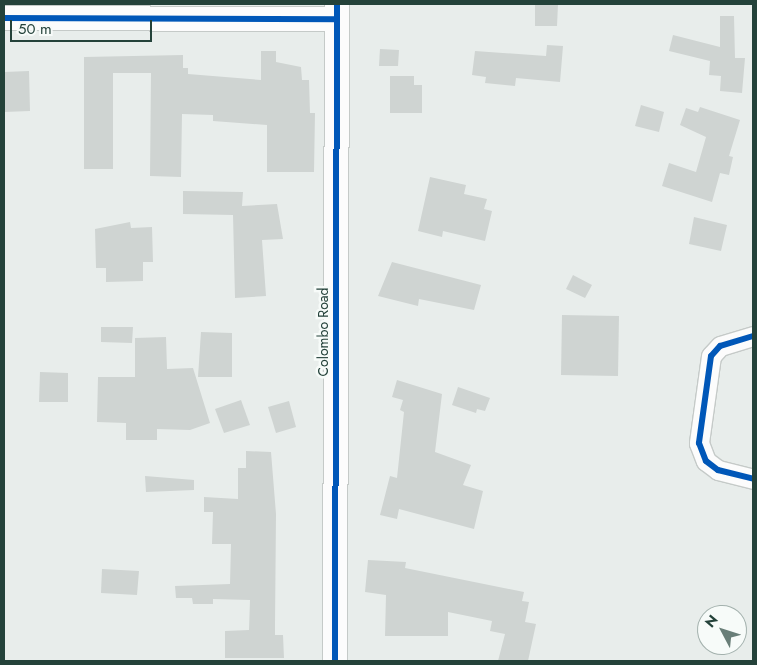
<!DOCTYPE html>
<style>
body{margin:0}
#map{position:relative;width:757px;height:665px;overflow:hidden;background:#e8edeb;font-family:Jost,sans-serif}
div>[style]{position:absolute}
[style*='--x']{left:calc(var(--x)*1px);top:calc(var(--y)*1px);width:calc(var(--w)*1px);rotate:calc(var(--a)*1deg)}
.building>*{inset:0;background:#cfd4d2}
.roads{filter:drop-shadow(1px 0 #c5cac8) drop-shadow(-1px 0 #c5cac8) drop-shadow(0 1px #c5cac8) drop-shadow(0 -1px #c5cac8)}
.minor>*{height:19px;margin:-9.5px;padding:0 9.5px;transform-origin:9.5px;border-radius:9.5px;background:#fcfcfc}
.tertiary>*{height:24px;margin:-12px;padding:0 12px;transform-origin:12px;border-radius:12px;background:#fcfcfc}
.cycleway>*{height:6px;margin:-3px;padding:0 3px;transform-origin:3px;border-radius:3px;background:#0057b8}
span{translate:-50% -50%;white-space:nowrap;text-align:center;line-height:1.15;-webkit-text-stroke:5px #f7fbf9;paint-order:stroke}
.street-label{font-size:14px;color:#24423a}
.frame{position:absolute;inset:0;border:5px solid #24423a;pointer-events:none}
.north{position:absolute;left:697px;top:605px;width:50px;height:50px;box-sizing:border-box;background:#f7fbf9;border:1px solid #a3b1ad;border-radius:50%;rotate:310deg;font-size:14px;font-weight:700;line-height:20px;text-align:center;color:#24423a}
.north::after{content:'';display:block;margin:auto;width:18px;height:22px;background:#697e78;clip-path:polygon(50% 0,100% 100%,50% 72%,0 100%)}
.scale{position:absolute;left:10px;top:20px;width:142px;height:22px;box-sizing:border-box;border:2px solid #24423a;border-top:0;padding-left:6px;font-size:15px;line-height:18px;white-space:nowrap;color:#24423a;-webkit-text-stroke:4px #f7fbf9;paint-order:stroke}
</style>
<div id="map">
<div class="building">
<i style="clip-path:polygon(535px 4px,558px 4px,557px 26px,535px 26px)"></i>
<i style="clip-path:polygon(720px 16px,734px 16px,735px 58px,745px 58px,742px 93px,720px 91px,721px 76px,709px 75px,710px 61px,669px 51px,673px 35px,720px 47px)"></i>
<i style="clip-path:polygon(547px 45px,563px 46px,560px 82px,516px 78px,515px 86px,485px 83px,486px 77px,472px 75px,475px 51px,546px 56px)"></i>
<i style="clip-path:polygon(380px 49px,399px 50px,398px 66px,379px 66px)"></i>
<i style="clip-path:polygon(261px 51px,276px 51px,276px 62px,301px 67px,302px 80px,309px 80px,310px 113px,315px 113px,314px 172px,267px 172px,267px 125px,213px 121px,213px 115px,182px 114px,181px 177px,150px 176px,151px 73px,113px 73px,113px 169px,84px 169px,84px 57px,183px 55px,183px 68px,188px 68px,188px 74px,261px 80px)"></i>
<i style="clip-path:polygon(29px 71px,30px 111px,4px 112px,4px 72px)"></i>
<i style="clip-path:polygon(390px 76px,414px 76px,414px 85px,422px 85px,422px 113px,390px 113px)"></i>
<i style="clip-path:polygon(641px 105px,664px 112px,659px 132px,635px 126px)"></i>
<i style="clip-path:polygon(700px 107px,740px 120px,729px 156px,733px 157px,729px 175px,720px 173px,712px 202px,662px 186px,669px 163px,696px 172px,706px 137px,680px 125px,686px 108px,698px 112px)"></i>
<i style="clip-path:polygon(430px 177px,466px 185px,464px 194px,487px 199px,484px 209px,492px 211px,485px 241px,443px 231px,442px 237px,418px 231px)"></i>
<i style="clip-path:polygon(183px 191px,243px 192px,242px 206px,277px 204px,283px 239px,262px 240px,266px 296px,235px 298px,233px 215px,183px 214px)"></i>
<i style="clip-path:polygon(694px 217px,727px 225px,721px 251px,689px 244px)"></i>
<i style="clip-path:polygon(130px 222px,131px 228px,152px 227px,153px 262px,143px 262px,143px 281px,106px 282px,106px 268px,96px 268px,95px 229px)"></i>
<i style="clip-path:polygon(392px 262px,481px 285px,474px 310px,419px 299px,418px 306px,378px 296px)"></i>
<i style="clip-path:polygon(573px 275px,592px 285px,585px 298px,566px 289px)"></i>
<i style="clip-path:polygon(562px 315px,619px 316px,618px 376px,561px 375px)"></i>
<i style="clip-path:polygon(101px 327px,133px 327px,132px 343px,101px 342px)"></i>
<i style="clip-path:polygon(201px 332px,232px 333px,232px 377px,198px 377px)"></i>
<i style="clip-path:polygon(166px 337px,167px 369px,193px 368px,210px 423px,190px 430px,157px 429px,157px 440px,126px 440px,126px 423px,97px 422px,98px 377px,135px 377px,135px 338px)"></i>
<i style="clip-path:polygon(40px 372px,68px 373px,68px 402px,39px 402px)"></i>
<i style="clip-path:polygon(397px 380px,442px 394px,435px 452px,471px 465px,463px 485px,483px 491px,474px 529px,399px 509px,397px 519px,380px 515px,390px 476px,397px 478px,404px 412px,400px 410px,403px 400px,392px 397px)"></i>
<i style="clip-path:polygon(458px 387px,490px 398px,485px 411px,477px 409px,476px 413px,452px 405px)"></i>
<i style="clip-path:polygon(241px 400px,250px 425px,224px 433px,215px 409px)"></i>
<i style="clip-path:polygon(289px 401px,296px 427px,276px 433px,268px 407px)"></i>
<i style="clip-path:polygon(246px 451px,271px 452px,276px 514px,275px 625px,275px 635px,283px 635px,284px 658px,225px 658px,225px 631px,249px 630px,250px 600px,213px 599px,213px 604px,193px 604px,192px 598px,176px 598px,175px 586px,230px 584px,231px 544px,212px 544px,213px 512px,204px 512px,204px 497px,238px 499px,238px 468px,246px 468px)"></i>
<i style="clip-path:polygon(145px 476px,194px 480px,194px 490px,146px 492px)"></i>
<i style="clip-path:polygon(368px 560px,406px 562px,405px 568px,524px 592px,522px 601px,529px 602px,525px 622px,536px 624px,528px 661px,498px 661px,505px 634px,490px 631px,492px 621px,448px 612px,448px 636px,385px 636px,386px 595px,365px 592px)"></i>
<i style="clip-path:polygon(102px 569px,139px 571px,137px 595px,101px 593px)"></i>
</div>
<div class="roads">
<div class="minor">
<i style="--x:753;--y:336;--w:34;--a:163"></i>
<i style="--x:720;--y:346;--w:13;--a:132"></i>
<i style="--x:711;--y:356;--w:88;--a:97.9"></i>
<i style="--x:699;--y:443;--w:19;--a:69"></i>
<i style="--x:706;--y:461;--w:15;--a:37"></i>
<i style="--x:718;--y:470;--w:36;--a:14"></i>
</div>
<div class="tertiary">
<i style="--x:4;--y:18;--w:333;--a:0.2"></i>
<i style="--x:335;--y:661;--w:657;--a:-89.83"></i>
</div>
</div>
<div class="cycleway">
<i style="--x:4;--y:18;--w:333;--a:0.2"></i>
<i style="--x:753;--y:336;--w:34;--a:163"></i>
<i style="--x:720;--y:346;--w:13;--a:132"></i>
<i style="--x:711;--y:356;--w:88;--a:97.9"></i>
<i style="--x:699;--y:443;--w:19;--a:69"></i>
<i style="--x:706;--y:461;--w:15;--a:37"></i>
<i style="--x:718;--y:470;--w:36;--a:14"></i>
<i style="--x:335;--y:661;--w:657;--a:-89.83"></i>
</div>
<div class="street-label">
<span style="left:323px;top:332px;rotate:-90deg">Colombo Road</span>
</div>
<div class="frame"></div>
<div class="north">N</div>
<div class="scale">50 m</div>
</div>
